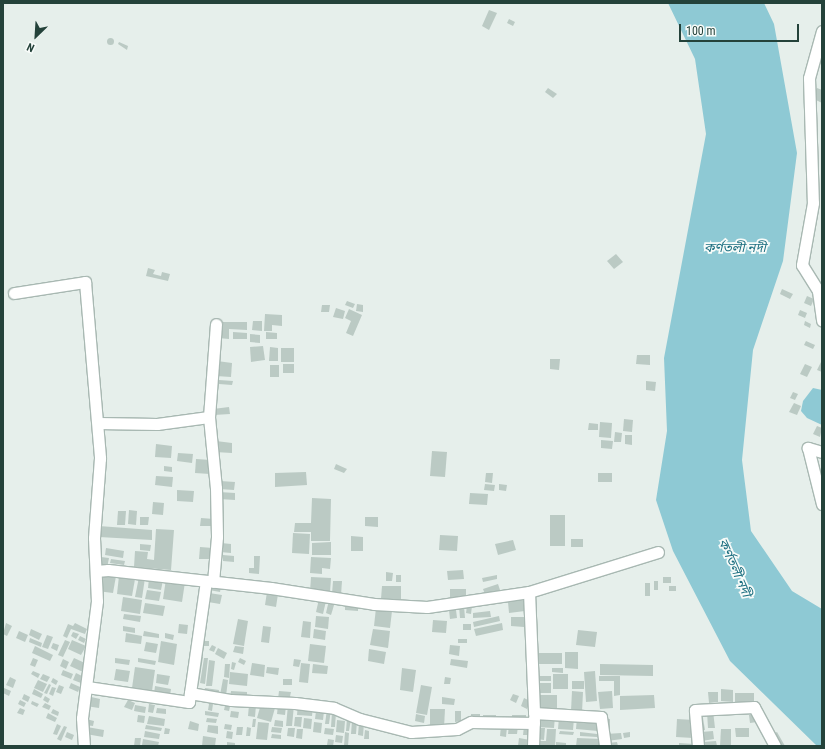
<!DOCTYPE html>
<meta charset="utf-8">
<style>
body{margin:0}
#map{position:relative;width:825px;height:749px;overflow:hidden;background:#e6efeb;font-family:"Roboto Condensed","Noto Sans Bengali",sans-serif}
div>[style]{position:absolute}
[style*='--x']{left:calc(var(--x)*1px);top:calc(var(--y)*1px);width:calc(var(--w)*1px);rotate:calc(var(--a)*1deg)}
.water>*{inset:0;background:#8ec9d4}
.building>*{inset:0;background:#bbcac4}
.round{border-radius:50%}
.roads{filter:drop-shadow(1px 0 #a8b8b2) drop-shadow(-1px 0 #a8b8b2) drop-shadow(0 1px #a8b8b2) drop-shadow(0 -1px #a8b8b2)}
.minor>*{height:11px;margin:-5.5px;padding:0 5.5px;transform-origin:5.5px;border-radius:5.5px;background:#fff}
span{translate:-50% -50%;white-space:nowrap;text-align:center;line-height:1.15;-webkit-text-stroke:3.5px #f7fbf9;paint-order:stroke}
.water-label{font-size:13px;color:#1c6f80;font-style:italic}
.frame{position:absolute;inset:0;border:4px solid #24423a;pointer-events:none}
.north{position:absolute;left:16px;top:16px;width:40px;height:40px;-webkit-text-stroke:3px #f7fbf9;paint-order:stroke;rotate:205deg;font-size:11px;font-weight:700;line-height:16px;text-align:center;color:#24423a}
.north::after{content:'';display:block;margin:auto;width:14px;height:18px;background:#24423a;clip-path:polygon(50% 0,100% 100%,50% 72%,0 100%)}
.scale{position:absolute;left:679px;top:24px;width:120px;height:18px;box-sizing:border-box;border:2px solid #24423a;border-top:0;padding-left:5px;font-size:12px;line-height:14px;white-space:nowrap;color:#24423a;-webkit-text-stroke:3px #f7fbf9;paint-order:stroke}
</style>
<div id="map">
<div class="water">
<i style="clip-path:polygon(668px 3px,764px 3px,774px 24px,797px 153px,783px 261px,753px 350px,742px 460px,751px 531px,792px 591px,822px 609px,822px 746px,817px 746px,730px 661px,673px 551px,656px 500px,667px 431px,664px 358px,706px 134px,695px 59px)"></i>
<i style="clip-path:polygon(813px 388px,822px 390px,822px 425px,807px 418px,801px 411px,803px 401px)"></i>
</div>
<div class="building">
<i style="clip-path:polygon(489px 10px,497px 13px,489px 30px,482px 26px)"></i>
<i style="clip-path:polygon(509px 19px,515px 22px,513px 26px,507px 23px)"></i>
<i class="round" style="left:106.5px;top:37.5px;width:7px;height:7px"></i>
<i style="clip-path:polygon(119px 42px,128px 46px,127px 50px,118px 44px)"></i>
<i style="clip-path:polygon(548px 88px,557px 94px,553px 98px,545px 92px)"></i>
<i style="clip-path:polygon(817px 88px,822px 90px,822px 103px,812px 98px)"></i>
<i style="clip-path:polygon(616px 254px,623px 262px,614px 269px,607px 261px)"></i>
<i style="clip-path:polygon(148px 268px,155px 270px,153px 274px,161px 276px,162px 272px,170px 274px,168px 281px,146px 276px)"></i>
<i style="clip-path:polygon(782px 289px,793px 294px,790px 299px,780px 294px)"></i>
<i style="clip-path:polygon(807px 296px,814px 299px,811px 306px,804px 303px)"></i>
<i style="clip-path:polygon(347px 301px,355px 304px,353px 308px,345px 305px)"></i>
<i style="clip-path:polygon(357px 304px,363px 305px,363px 312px,356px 311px)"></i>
<i style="clip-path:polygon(322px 305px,330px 305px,329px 312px,321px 312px)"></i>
<i style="clip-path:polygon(336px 308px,345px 311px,343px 319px,333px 317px)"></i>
<i style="clip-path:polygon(349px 309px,362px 315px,353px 336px,346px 333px,351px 321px,345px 318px)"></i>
<i style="clip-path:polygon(800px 310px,807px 313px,805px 318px,798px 315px)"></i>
<i style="clip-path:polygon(265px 314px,282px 315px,282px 326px,272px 325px,272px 331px,264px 331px)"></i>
<i style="clip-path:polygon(253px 321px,262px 321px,262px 331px,252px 330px)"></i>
<i style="clip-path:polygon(805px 321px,811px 324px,810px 328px,804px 325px)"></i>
<i style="clip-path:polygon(218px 322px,247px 322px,247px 330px,229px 329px,229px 339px,218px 338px)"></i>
<i style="clip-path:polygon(233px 332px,247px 333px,247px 339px,233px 339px)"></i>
<i style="clip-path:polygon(266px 332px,277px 333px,277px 339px,266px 339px)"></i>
<i style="clip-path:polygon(250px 334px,260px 335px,260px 343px,250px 342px)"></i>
<i style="clip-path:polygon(806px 341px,815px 345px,813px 349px,804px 345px)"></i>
<i style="clip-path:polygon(263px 346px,265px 360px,251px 362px,250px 347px)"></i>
<i style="clip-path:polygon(270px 347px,278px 348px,278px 361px,269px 361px)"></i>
<i style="clip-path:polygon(281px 348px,294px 348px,294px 362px,281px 362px)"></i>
<i style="clip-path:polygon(637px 355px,650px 355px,650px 365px,636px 364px)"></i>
<i style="clip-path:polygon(550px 359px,560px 359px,559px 370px,550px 369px)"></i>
<i style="clip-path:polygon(822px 360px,822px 372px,817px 370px)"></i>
<i style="clip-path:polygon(217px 361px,232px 363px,231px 377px,216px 376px)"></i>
<i style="clip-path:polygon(283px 364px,294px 364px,294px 373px,283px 373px)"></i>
<i style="clip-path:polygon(805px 364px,812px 367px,807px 377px,800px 374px)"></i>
<i style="clip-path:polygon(270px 365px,279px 365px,279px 377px,270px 377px)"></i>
<i style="clip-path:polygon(219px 380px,233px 381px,232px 385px,219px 384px)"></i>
<i style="clip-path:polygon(646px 381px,656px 382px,655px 391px,646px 390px)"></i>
<i style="clip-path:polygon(793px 392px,798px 394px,795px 400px,790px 398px)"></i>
<i style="clip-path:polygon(794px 403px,801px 406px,797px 415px,789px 412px)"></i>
<i style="clip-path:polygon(229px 407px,230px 414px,214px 415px,213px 409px)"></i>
<i style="clip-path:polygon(624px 419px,633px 420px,632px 432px,623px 431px)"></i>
<i style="clip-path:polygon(600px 422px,612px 423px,611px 438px,599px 437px)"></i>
<i style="clip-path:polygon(589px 423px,598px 424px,598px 430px,588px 430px)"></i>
<i style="clip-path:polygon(817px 426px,822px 428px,820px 437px,813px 434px)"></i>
<i style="clip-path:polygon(615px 432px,622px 433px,621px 442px,614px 442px)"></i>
<i style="clip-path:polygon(625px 435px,632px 435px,632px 445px,625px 444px)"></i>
<i style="clip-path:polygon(601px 440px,613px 441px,612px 449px,601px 448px)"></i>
<i style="clip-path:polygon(216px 441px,232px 443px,232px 453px,215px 452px)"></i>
<i style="clip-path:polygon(156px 444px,172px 446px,171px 458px,155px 457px)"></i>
<i style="clip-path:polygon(432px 451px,447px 452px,445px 477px,430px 476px)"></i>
<i style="clip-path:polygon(178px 453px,193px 454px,192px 463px,177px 461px)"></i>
<i style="clip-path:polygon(196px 459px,211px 460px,210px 474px,195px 473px)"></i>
<i style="clip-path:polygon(336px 464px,347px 469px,344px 473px,334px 469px)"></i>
<i style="clip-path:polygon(164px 466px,172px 467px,172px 472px,164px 471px)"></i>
<i style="clip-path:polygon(306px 472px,307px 485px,275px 487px,275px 473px)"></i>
<i style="clip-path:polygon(486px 473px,493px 473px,492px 483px,485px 482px)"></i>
<i style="clip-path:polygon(598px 473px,612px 473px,612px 482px,598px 482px)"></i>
<i style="clip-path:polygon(156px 476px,173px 477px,172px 487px,155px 485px)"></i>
<i style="clip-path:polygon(220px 481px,235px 482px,234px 490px,219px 489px)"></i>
<i style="clip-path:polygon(485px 484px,495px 485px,494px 491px,484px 490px)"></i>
<i style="clip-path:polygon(499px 484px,507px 485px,506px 491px,499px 490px)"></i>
<i style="clip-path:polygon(177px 490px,194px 491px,193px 502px,177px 501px)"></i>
<i style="clip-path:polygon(219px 492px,235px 493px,235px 500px,219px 499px)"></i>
<i style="clip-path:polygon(470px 493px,488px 494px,487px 505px,469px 504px)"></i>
<i style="clip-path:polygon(312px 498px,331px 499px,330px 541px,311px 541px,311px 532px,294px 532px,295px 523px,311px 523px)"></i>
<i style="clip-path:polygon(153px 502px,164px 503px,163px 515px,152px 514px)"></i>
<i style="clip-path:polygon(129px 510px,137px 511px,136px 525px,128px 524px)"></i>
<i style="clip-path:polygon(118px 511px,126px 511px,125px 525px,117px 525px)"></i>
<i style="clip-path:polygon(550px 515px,565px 515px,565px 546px,550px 546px)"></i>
<i style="clip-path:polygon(140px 517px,149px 517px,148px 525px,140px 525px)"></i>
<i style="clip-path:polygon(365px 517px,378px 517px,378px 527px,365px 526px)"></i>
<i style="clip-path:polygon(201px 518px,214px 519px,213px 526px,200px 526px)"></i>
<i style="clip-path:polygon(99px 526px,152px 530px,152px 540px,99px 537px)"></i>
<i style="clip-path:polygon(156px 529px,174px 530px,171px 570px,134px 567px,135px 551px,148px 552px,147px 559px,154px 560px)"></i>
<i style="clip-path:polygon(293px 533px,310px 534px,309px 554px,292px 553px)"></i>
<i style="clip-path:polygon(440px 535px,458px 536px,457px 551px,439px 550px)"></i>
<i style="clip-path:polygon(351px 536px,363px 537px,363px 551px,351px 551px)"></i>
<i style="clip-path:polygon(571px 539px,583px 539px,583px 547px,571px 547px)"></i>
<i style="clip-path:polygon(513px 540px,516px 550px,498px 555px,495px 544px)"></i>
<i style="clip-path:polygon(331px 542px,331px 555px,312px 555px,312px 543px)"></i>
<i style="clip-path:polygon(221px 543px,231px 544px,231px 553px,220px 552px)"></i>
<i style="clip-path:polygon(140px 544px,151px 545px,150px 551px,140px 550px)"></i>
<i style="clip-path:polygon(200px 547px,213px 548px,212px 559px,199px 559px)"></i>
<i style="clip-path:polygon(106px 548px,124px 551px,123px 558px,105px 555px)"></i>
<i style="clip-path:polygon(223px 555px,234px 556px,234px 562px,223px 561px)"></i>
<i style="clip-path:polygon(254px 556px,260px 556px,259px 574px,249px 573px,249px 568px,254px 568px)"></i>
<i style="clip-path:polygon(101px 557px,109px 558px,107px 568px,99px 567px)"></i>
<i style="clip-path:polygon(311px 557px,331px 558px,330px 569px,322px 568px,322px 574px,310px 573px)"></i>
<i style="clip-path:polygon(111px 559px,125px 561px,124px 565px,110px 563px)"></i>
<i style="clip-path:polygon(463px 570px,464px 579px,448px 580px,447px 571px)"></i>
<i style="clip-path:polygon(386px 572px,393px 573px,392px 581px,386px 581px)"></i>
<i style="clip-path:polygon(100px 574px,116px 576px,113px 593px,97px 591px)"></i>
<i style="clip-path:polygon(396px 575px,401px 575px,401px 582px,396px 582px)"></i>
<i style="clip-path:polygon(497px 575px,497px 579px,483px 582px,482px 578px)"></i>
<i style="clip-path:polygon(119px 576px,135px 579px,132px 596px,117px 594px)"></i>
<i style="clip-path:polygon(139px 577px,145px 578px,142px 598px,135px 597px)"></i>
<i style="clip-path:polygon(311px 577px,331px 578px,330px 593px,310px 592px)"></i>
<i style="clip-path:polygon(663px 577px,671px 577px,671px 583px,663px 583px)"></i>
<i style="clip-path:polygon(149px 578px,163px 580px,161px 590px,148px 588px)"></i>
<i style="clip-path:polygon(166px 579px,185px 582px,182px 602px,163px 599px)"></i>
<i style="clip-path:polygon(333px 581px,342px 581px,341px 595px,332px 594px)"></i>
<i style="clip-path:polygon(654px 581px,658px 581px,658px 590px,654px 590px)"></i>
<i style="clip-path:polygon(645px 583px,650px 583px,650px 596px,645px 596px)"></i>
<i style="clip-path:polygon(210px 584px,221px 586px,220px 592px,209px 590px)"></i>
<i style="clip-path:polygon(498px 584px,500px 590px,485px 594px,483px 589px)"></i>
<i style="clip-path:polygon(382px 586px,401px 586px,401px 599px,381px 599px)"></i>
<i style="clip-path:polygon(669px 586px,676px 586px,676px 591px,669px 591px)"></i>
<i style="clip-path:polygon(450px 589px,466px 589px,466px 600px,450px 599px)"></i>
<i style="clip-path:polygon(147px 590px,161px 592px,159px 601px,145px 599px)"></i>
<i style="clip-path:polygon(267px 592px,278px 594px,276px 607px,265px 605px)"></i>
<i style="clip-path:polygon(209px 593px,222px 595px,220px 604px,208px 602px)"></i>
<i style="clip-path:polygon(123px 597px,142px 600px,140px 614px,121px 611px)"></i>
<i style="clip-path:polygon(319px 599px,326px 601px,323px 614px,316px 612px)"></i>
<i style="clip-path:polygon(329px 600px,335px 602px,331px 615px,326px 613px)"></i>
<i style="clip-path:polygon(524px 600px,525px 611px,509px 613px,508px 602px)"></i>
<i style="clip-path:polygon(145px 603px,165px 606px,163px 616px,143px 613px)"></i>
<i style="clip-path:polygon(345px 604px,358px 605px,358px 611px,345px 610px)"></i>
<i style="clip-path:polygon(459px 606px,464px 606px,465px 618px,460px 618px)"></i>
<i style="clip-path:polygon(467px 606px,472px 606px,471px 614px,466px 613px)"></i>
<i style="clip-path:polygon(376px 608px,392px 611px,390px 628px,374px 626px)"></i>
<i style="clip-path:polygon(449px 610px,456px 610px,457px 618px,450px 619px)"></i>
<i style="clip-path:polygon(490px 611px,491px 617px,473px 618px,473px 613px)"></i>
<i style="clip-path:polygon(124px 614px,141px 616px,140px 622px,123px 619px)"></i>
<i style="clip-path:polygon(316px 616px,329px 617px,328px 629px,315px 627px)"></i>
<i style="clip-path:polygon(499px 616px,500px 621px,474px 627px,473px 622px)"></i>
<i style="clip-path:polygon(511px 617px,524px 617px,524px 627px,511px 626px)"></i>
<i style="clip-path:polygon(238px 619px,248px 621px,244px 646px,233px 644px)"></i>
<i style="clip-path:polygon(433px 620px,447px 621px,446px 633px,432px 632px)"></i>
<i style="clip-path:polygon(303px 621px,311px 622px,310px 638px,301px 637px)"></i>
<i style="clip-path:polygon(6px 623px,12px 626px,7px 636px,3px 634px)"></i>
<i style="clip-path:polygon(75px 623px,87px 629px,85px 634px,71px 629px,67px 638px,63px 636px,68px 624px,73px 626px)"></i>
<i style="clip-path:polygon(502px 623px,503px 630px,476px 636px,474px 629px)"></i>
<i style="clip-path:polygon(179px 624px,188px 625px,187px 634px,178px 633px)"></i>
<i style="clip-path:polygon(463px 624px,471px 624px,471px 630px,463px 630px)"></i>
<i style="clip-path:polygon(123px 626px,135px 628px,135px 633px,123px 631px)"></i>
<i style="clip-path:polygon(263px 626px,271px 627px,269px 643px,261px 642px)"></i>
<i style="clip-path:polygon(31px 629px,42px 634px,39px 640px,29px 635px)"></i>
<i style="clip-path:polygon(314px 629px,326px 631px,325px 640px,313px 638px)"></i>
<i style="clip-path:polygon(373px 629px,390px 631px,388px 648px,370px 645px)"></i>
<i style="clip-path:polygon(578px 630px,597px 632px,595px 647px,576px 645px)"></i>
<i style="clip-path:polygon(19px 631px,28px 635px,25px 642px,16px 638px)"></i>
<i style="clip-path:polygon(144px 631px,159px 634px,159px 638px,143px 636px)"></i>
<i style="clip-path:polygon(73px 632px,79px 634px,76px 639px,71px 636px)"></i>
<i style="clip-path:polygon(126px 633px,142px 636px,141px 644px,125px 642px)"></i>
<i style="clip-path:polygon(165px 633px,174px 635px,173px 640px,165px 638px)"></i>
<i style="clip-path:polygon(47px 635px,53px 637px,48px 649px,42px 647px)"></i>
<i style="clip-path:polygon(80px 636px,86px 639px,84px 643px,78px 640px)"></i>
<i style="clip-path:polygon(30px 638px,42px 643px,41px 647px,29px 642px)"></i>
<i style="clip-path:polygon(458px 639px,467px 639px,467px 643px,458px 643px)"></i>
<i style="clip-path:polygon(65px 640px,70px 642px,63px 657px,58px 655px)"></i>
<i style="clip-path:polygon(72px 640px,86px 646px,81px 655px,68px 649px)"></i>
<i style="clip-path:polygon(161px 641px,177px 644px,174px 665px,158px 662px)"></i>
<i style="clip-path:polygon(200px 641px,209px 641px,209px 646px,200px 646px)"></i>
<i style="clip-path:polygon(146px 642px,158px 644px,156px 653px,144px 651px)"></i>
<i style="clip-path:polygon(53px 643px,59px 645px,57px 651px,51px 648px)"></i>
<i style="clip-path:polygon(310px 644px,326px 646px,324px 663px,308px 661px)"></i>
<i style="clip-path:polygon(212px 645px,216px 647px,214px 652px,209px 650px)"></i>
<i style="clip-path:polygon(450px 645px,460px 646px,459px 656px,449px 654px)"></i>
<i style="clip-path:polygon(35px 646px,53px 655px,50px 661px,32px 653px)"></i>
<i style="clip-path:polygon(235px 646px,244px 647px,243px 654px,233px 652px)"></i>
<i style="clip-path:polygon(218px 648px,227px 653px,224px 659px,215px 654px)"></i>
<i style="clip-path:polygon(369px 649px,386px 652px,384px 664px,368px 661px)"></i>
<i style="clip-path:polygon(565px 652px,578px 652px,578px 669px,565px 668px)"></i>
<i style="clip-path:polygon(538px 653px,562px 653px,562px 664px,538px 664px)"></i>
<i style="clip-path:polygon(197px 656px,203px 657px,199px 683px,192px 682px)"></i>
<i style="clip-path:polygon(33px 658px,38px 660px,35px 667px,30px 665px)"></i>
<i style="clip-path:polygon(74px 658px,87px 664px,83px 672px,70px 666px)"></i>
<i style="clip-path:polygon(115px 658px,130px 660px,129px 665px,115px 663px)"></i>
<i style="clip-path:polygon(138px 658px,156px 661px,155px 665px,138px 662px)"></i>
<i style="clip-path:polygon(204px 658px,208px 658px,205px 684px,200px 683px)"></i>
<i style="clip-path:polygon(240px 658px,246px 661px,244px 665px,238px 662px)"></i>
<i style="clip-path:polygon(63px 659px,69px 662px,66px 669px,60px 666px)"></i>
<i style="clip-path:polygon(294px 659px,301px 660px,299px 667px,293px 666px)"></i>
<i style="clip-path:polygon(451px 659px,468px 661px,467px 668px,450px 665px)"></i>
<i style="clip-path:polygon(209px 660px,215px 661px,212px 686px,206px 686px)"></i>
<i style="clip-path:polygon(232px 662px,236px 663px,234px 670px,231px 669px)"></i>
<i style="clip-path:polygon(252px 663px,265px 665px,264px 677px,250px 675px)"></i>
<i style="clip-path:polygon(301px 663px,310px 664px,308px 683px,299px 682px)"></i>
<i style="clip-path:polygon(225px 664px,230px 664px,229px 678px,224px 677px)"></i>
<i style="clip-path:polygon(313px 664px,328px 666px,327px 674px,312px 673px)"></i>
<i style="clip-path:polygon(600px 664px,653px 665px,653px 676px,600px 675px)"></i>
<i style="clip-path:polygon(135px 667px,155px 670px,152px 691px,132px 688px)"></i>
<i style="clip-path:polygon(267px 667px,279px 668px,278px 675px,266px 673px)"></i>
<i style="clip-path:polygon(402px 668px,416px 670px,413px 692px,400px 690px)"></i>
<i style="clip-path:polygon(552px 668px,563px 668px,563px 673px,552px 672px)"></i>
<i style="clip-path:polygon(116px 669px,130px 671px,128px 682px,114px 680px)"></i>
<i style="clip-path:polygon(63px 670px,73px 674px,71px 679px,61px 675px)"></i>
<i style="clip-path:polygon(33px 671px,40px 674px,38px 678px,31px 674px)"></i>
<i style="clip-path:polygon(595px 671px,597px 701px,586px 702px,584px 672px)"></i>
<i style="clip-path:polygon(230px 672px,248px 674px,247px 686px,229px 684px)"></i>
<i style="clip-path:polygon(76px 673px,84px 677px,81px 683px,73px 680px)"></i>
<i style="clip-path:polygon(43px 674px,50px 677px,47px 682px,40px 679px)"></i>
<i style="clip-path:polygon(157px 674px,170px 676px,168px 685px,156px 683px)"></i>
<i style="clip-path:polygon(553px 674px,568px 674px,568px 689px,553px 689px)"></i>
<i style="clip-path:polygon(536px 676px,551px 676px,551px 681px,536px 681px)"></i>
<i style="clip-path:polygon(599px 676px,620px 676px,620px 695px,614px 696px,614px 681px,599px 681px)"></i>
<i style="clip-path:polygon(10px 677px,16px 680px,13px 688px,6px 685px)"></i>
<i style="clip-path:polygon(445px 677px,451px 678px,450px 684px,444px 684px)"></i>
<i style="clip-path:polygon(53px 678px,58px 681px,56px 685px,51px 682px)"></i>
<i style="clip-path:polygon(223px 679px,228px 680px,226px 696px,220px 695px)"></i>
<i style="clip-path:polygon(283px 679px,292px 679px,292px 685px,283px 685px)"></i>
<i style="clip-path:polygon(38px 680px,47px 684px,43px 692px,34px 688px)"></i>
<i style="clip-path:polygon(572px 681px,584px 681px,584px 689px,572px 689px)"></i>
<i style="clip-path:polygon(71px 683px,80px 687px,78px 692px,69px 688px)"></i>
<i style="clip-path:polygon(538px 683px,551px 683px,551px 693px,538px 693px)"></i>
<i style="clip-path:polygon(49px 684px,51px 685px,47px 694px,44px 693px)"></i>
<i style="clip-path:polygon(59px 685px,64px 687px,61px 694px,56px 692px)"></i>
<i style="clip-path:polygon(421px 685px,432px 687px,427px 715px,416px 713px)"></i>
<i style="clip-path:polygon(155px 686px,171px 689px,170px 696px,154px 694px)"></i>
<i style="clip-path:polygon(52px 687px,56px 688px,53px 696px,49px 694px)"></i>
<i style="clip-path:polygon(4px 688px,11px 691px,9px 696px,3px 693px)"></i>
<i style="clip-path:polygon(205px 688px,219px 690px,218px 695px,204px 693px)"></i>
<i style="clip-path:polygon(34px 689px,43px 694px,41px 698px,32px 694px)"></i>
<i style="clip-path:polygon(721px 689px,733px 690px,733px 702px,721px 701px)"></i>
<i style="clip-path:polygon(231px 691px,247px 692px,247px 699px,230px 698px)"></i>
<i style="clip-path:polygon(279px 691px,291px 692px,289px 701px,278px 699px)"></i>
<i style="clip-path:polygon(572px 691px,583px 692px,582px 712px,571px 711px)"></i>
<i style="clip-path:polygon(612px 691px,613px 708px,600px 709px,598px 692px)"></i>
<i style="clip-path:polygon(708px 692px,718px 692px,718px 702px,709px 703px)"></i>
<i style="clip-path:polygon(735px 693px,754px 693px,754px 705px,735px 705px)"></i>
<i style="clip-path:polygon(24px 694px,30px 697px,28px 702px,22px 699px)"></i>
<i style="clip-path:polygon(513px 694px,519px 696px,516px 703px,510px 700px)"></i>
<i style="clip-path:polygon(540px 695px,557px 695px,557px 709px,540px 709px)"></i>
<i style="clip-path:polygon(654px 695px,655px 708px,620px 710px,620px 696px)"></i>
<i style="clip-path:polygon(45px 696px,50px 699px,48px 703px,43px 700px)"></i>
<i style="clip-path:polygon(87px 696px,100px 699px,99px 708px,86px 706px)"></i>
<i style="clip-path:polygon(442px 697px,455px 699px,454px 705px,442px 704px)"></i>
<i style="clip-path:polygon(210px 698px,222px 700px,221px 705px,213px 704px,212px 711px,208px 710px)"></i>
<i style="clip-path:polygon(524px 698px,530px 701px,527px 709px,521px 706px)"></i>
<i style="clip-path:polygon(20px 700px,26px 703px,24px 707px,18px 704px)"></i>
<i style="clip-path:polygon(128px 700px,135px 703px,132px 710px,124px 707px)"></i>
<i style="clip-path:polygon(32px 701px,39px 704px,37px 707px,31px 704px)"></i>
<i style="clip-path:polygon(226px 701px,231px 702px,229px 711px,224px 710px)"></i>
<i style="clip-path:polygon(45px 703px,51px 706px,49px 710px,42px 707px)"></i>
<i style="clip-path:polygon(149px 704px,155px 705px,153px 713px,148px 712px)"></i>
<i style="clip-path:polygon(261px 704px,275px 708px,271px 722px,257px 718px)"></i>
<i style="clip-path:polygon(298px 704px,313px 706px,312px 716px,297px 715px)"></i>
<i style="clip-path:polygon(135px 705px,146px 707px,145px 713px,134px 711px)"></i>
<i style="clip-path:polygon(249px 705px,256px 705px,255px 717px,248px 716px)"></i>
<i style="clip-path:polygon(278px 705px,286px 706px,285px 715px,277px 714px)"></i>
<i style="clip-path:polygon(288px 705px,294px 705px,292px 726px,286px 726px)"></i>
<i style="clip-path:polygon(20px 708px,25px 710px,23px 715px,17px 713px)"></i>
<i style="clip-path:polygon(157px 708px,166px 709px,166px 714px,156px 713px)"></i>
<i style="clip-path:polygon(53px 709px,59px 712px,58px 716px,51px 713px)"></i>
<i style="clip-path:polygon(327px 709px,331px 709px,329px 724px,325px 724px)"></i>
<i style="clip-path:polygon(430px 709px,445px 709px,444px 728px,430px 727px)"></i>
<i style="clip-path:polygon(205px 711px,219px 713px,218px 717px,205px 715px)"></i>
<i style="clip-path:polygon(231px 711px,239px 712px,238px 718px,230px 717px)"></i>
<i style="clip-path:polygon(316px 711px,324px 711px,323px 720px,315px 719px)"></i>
<i style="clip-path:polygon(455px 711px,461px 711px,461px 721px,455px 722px)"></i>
<i style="clip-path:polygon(713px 711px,715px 728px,708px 728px,707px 712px)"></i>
<i style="clip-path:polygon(332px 712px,336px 712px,335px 727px,331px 727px)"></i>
<i style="clip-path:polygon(48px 713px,57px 718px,55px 722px,46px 718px)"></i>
<i style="clip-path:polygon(416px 714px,425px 716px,424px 723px,415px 721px)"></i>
<i style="clip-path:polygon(471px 714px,480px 714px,480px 720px,471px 719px)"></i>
<i style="clip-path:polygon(756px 714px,757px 722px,750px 723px,749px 715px)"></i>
<i style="clip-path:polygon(138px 715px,145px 716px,144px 723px,137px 722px)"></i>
<i style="clip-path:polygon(483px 715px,496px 715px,496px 721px,483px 720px)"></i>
<i style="clip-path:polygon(512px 715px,526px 715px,526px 721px,512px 720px)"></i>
<i style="clip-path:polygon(538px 715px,555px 716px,554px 728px,537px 727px)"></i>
<i style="clip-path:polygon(149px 716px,165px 719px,164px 726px,147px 724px)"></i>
<i style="clip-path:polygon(295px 717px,302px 717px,301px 727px,294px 726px)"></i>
<i style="clip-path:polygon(559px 717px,574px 718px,573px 730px,558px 729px)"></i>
<i style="clip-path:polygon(577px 717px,599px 719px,598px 731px,576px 729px)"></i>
<i style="clip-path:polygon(207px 718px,217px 719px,216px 723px,206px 722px)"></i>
<i style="clip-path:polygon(304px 718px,312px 719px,311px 729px,303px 728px)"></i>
<i style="clip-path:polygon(347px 718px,351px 719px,349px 731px,346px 731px)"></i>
<i style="clip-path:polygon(697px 718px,703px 718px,705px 730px,699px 731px)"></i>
<i style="clip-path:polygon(86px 719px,94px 721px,93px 726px,85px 725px)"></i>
<i style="clip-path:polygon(253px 719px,256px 719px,255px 727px,252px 727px)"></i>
<i style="clip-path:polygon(610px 719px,610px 731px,604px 731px,604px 720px)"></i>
<i style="clip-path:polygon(677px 719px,694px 720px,693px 738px,676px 737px)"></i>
<i style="clip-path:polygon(275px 720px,283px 721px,283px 727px,274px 726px)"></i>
<i style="clip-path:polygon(337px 720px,345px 721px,344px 733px,336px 732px)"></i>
<i style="clip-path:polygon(190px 721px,199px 724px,198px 731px,188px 729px)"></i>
<i style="clip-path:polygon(352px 721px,357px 721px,356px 734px,351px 734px)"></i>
<i style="clip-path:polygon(258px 722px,269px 723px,267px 740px,256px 739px)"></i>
<i style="clip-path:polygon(314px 722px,322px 723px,321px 733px,313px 732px)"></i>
<i style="clip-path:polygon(359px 723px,364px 723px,363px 736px,358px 735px)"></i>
<i style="clip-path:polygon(57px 724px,61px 726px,57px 735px,53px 734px)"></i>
<i style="clip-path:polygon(225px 724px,232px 725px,231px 730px,224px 729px)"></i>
<i style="clip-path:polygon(146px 725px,162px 728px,161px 731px,145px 729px)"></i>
<i style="clip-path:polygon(208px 725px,218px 726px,218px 734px,207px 732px)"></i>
<i style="clip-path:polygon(509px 725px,518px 726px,517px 734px,508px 734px)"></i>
<i style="clip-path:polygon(64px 726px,67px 727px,61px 741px,57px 739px)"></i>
<i style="clip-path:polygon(501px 726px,507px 727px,506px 737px,500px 736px)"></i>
<i style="clip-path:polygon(524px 726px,530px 726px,529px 735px,523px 735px)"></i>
<i style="clip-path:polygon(87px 727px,104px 730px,103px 737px,86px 734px)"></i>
<i style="clip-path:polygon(237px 727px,243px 727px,242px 735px,236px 735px)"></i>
<i style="clip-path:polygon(247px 727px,251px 728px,250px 736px,246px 736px)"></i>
<i style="clip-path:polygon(272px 727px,282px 728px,281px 733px,271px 732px)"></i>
<i style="clip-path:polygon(165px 728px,170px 729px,169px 734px,164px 734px)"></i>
<i style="clip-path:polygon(288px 728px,295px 728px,294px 737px,287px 736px)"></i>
<i style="clip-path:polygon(325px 728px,334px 729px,333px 735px,324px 734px)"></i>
<i style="clip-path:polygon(538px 728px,545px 728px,544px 740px,537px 739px)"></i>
<i style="clip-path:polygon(735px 728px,749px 728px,749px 737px,736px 737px)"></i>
<i style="clip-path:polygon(297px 729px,303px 729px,302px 739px,296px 738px)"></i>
<i style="clip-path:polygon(547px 729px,556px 729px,555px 746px,540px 746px,540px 741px,546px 741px)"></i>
<i style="clip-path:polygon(721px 729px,731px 729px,731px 746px,720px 746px)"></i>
<i style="clip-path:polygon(365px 730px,369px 731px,369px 739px,364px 739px)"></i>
<i style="clip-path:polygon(145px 731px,160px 734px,159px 739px,144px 737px)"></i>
<i style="clip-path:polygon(227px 731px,233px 732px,232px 739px,226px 738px)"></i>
<i style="clip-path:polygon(560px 731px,574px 732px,573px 735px,559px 734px)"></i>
<i style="clip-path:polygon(713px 731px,714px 739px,702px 741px,701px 732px)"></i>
<i style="clip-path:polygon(67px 732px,74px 735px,72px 740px,65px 737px)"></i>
<i style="clip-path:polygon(345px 732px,349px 733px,348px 746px,344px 746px)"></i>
<i style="clip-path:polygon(580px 732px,597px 734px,597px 737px,580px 736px)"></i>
<i style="clip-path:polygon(630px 732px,630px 737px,624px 738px,623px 733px)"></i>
<i style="clip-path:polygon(777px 732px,785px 746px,779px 746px,773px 734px)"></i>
<i style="clip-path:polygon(621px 733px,622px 739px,607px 741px,606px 734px)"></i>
<i style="clip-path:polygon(272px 734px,281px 735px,281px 739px,271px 738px)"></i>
<i style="clip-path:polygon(336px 735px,343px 736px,342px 743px,335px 742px)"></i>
<i style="clip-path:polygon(203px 736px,216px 738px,215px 746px,202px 746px)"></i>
<i style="clip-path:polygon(135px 738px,141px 738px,140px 746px,134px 746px)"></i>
<i style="clip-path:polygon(519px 738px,530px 740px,529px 746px,518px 746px)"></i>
<i style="clip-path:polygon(577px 738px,601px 739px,601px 746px,576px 746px)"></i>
<i style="clip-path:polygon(143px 739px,159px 742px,158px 746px,142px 745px)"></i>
<i style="clip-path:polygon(328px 739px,334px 740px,333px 746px,327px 745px)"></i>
<i style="clip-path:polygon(716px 741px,717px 746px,703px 746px,703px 742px)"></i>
<i style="clip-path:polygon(227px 742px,235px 743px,235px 746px,227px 746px)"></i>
<i style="clip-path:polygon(556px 742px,566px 743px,566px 746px,556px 746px)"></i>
<i style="clip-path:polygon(617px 742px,618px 746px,608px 746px,608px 743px)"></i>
<i style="clip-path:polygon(679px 743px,694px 744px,694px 746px,679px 746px)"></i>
</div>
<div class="roads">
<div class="minor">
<i style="--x:822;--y:31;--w:49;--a:105.5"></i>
<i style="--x:809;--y:78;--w:125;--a:88.2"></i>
<i style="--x:813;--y:203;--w:63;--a:100.1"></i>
<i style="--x:802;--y:265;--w:31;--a:58"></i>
<i style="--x:818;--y:291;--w:30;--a:82"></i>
<i style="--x:14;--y:293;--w:72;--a:-8.8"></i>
<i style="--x:85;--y:282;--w:177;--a:85.1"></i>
<i style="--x:100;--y:458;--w:80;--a:94.3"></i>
<i style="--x:94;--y:538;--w:63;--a:87.3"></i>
<i style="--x:97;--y:601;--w:118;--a:97.3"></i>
<i style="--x:82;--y:718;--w:28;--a:86"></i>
<i style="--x:209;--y:417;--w:93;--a:-85.7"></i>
<i style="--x:98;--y:423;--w:59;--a:1"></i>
<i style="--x:157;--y:424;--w:52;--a:-7.7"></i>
<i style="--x:209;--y:417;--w:71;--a:84.4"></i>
<i style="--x:216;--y:488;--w:49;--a:88.8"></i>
<i style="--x:217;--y:537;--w:45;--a:95.1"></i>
<i style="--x:822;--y:452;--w:15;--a:-164"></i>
<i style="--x:808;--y:448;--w:58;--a:76"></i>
<i style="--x:96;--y:571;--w:12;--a:-5"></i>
<i style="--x:108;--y:570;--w:164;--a:6.3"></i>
<i style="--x:271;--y:588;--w:104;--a:8.8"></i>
<i style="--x:374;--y:604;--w:53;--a:3.2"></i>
<i style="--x:427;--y:607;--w:103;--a:-8.4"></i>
<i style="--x:529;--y:592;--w:121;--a:87.6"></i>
<i style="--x:534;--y:713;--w:67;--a:3.4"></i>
<i style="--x:601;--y:717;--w:29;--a:82"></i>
<i style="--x:529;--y:592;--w:135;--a:-17.2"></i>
<i style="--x:87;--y:687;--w:103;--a:8.4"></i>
<i style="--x:189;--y:702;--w:9;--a:-84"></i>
<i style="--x:190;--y:693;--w:42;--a:9.7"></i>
<i style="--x:231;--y:700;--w:64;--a:2.7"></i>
<i style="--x:295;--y:703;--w:39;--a:7"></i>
<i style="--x:334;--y:708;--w:28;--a:23"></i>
<i style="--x:360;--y:719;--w:53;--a:14.3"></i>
<i style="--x:411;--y:732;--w:46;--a:-3.7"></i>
<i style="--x:457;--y:729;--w:16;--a:-27"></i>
<i style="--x:471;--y:722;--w:63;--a:0.9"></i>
<i style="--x:190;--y:693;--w:113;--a:-81.9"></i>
<i style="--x:533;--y:746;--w:28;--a:-88"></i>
<i style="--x:698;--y:746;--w:36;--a:-95"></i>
<i style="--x:695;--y:710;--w:59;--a:-2.9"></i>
<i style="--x:754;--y:707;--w:44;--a:61.7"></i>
</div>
</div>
<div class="water-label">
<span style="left:735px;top:248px">কর্ণতলী নদী</span>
<span style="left:734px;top:568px;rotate:66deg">কর্ণতলী নদী</span>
</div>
<div class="frame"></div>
<div class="north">N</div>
<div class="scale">100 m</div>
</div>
